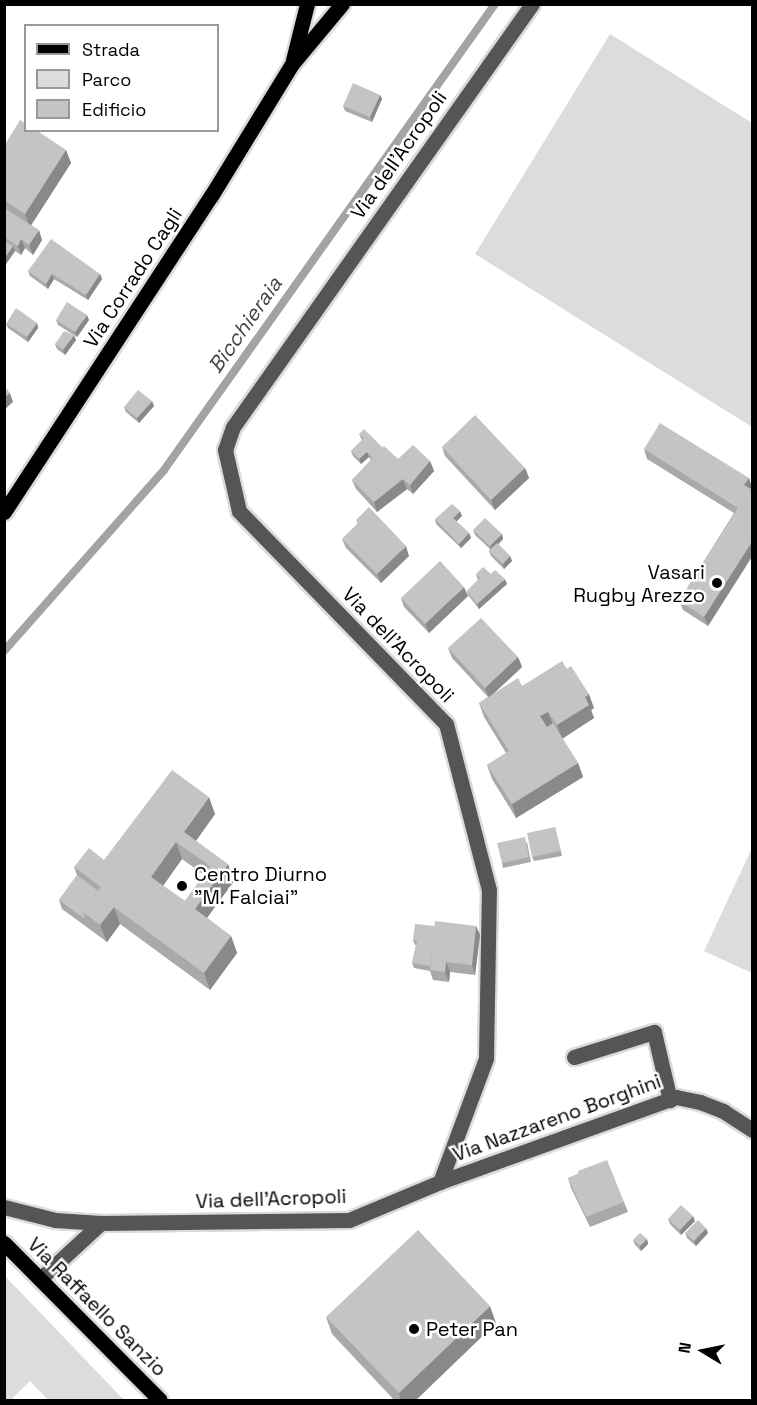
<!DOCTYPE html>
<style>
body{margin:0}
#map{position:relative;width:757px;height:1405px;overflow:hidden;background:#fff;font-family:"Space Grotesk",sans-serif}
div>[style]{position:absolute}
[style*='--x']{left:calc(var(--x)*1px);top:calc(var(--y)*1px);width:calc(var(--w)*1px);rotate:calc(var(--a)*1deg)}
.green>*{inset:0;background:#dcdcdc}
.stream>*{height:8px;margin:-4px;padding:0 4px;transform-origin:4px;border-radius:4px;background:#a3a3a3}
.roads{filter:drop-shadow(2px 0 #dbdbdb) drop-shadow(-2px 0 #dbdbdb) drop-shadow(0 2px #dbdbdb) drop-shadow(0 -2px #dbdbdb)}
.minor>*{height:15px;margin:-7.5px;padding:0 7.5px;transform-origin:7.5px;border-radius:7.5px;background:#555}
.major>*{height:15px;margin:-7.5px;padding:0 7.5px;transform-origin:7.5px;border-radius:7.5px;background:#000}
.wall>*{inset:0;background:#a9a9a9}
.shaded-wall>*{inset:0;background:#898989}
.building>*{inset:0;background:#c4c4c4}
.dots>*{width:16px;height:16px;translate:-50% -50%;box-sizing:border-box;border:3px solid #fff;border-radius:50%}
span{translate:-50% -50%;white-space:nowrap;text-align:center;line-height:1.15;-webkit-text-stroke:5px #fff;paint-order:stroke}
.street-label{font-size:20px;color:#000}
.poi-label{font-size:20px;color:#000}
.right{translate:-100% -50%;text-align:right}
.left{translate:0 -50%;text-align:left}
.water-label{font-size:21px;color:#444;font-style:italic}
.frame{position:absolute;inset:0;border:6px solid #000;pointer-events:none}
.legend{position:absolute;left:24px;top:24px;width:195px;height:108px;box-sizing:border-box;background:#fff;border:2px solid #999;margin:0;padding:8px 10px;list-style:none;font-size:18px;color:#000}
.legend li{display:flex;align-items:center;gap:12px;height:30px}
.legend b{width:30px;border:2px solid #999}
.north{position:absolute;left:673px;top:1321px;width:60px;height:60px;-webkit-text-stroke:4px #fff;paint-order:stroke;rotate:280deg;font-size:16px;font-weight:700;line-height:24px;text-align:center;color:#000}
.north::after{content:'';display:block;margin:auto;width:21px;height:27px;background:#000;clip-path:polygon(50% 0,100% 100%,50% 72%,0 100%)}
</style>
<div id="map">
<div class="green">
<i style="clip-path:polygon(610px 34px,752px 123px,752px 427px,475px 254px)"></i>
<i style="clip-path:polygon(752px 848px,752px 973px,704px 951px)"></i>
<i style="clip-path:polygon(5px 1276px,124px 1400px,48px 1400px,30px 1381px,11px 1400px,5px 1400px)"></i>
</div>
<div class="stream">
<i style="--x:4;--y:651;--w:242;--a:-48.5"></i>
<i style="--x:164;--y:470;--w:572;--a:-54.61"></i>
</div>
<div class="roads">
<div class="minor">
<i style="--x:574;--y:1057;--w:84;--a:-17.4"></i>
<i style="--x:654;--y:1032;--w:70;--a:76.8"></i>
<i style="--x:440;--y:1182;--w:251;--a:-19.8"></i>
<i style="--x:676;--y:1097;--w:25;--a:12"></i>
<i style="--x:700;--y:1102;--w:25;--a:21"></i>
<i style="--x:723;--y:1111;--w:35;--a:33"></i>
<i style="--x:4;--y:1207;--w:53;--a:14.3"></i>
<i style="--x:55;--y:1220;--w:46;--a:3.7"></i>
<i style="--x:40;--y:1279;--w:83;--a:-42.6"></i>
<i style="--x:101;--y:1223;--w:248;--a:-0.7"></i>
<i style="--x:349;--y:1220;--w:99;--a:-22.7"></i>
<i style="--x:440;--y:1182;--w:132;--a:-69.6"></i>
<i style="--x:486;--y:1058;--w:168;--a:-89"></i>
<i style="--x:489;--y:890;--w:171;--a:-104.5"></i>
<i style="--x:446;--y:724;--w:297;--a:-134.2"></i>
<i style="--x:239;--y:511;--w:63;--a:-102.9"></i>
<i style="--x:225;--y:450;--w:24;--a:-71"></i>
<i style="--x:233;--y:427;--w:518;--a:-54.75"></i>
</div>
<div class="major">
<i style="--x:293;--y:60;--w:58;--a:-76"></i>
<i style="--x:4;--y:512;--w:378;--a:-56.8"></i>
<i style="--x:211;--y:196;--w:155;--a:-58.5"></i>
<i style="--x:292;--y:64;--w:78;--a:-50.2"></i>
<i style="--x:4;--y:1243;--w:221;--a:45.2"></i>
</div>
</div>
<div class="wall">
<i style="clip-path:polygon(380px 95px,382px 99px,372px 122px,345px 111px,343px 106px)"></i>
<i style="clip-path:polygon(4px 146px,66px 150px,71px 163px,31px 225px,42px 240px,33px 255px,25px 248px,21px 255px,15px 251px,4px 267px)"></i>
<i style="clip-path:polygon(28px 271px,100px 274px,102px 279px,88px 300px,54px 279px,48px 289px,30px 276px)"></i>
<i style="clip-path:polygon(56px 320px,89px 320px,77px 337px,58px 325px)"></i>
<i style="clip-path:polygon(37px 323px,38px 328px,28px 342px,8px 328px,6px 324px)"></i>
<i style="clip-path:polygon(76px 340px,65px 355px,57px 349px,55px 344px)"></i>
<i style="clip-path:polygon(154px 406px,139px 423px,126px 412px,124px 407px)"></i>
<i style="clip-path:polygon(359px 434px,383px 448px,398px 459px,430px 461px,434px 471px,413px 494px,407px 489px,377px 512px,356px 489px,352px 480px,371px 460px,369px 457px,361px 464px,353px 456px,351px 451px,362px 440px)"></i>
<i style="clip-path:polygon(442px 447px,525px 468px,529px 478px,495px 510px,445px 456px)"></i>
<i style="clip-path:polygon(644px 449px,749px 478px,752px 488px,751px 489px,753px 490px,753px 555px,708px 626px,683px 610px,679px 601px,734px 513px,647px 459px)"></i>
<i style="clip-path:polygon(462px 516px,456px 521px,469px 533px,471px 538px,461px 548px,436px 524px,435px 519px)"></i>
<i style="clip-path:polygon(356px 520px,409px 556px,381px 583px,346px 548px,342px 539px,358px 524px)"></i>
<i style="clip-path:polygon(473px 530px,502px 534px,503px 539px,498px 544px,510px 556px,512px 561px,504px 569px,491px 556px,489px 551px,490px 549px,475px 535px)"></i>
<i style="clip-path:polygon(476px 574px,491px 574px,507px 584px,479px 609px,468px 595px,467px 591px,478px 580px)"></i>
<i style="clip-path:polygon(468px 596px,429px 633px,404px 607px,401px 598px)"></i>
<i style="clip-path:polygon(448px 648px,518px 657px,522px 667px,493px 694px,522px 686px,567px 669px,594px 708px,591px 710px,594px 718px,562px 738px,578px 763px,583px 777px,516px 818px,492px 779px,487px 765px,506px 753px,484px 717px,479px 703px,488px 697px,452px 658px)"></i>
<i style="clip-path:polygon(evenodd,215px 814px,196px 841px,234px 881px,207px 918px,231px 936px,237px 953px,210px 990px,120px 924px,107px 942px,62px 909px,59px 900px,77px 875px,74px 867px,104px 860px,215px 814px,182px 859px,204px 875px,185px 901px,163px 886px,182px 859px)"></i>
<i style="clip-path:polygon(555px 827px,562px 856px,534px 861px,532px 857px)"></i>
<i style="clip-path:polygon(527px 842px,531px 862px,503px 868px,502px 863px)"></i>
<i style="clip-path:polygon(476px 926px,480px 935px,475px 975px,450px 972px,449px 982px,433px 980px,430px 971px,414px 968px,412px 963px,416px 945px,415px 945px,413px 940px)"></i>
<i style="clip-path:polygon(578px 1174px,624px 1202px,628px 1212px,590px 1227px,571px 1188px,568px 1178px)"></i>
<i style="clip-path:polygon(668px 1219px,695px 1221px,681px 1235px,670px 1224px)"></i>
<i style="clip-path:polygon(685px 1233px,708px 1233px,696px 1246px,687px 1238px)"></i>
<i style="clip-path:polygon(647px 1239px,648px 1244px,641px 1251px,635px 1245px,633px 1240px)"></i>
<i style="clip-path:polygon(326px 1317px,496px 1323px,415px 1401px,395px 1401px,332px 1334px)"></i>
</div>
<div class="shaded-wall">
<i style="clip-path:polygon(380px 95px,382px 99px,372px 122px,370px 117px)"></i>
<i style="clip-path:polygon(66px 150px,71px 163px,30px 227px,25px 214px)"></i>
<i style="clip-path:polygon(39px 230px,42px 240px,33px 255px,29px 245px)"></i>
<i style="clip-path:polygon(21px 239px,25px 248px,21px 255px,18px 246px)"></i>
<i style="clip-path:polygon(13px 246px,15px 251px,4px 267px,4px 259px)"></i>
<i style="clip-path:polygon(52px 274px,54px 279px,48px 289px,46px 284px)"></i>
<i style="clip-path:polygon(100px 274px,102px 279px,88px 300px,86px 295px)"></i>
<i style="clip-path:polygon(87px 315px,89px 320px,77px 337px,75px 332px)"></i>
<i style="clip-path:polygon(37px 323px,38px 328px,28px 342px,27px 337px)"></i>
<i style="clip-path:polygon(74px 335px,76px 340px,65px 355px,63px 350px)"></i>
<i style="clip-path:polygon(10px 393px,13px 402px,4px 410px,4px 397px)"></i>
<i style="clip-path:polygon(152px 401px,154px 406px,139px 423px,137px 418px)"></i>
<i style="clip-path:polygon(367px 452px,369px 457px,361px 464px,359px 459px)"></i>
<i style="clip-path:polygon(430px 461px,434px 471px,413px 494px,410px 485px)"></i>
<i style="clip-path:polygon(525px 468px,529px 478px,495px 510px,491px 500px)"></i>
<i style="clip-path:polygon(749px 478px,752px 488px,748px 495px,744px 485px)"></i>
<i style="clip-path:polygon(403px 479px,407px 489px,377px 512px,374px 502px)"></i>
<i style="clip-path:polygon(460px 511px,462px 516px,455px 523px,453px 518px)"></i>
<i style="clip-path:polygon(469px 533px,471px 538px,461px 548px,459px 544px)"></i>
<i style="clip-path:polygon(502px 534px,503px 539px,492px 551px,490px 546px)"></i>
<i style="clip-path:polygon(753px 540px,753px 555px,708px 626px,704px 617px)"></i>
<i style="clip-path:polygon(406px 546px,409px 556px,381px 583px,377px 574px)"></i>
<i style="clip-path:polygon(510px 556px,512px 561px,504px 569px,503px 564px)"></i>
<i style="clip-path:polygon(505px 579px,507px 584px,479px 609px,477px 604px)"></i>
<i style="clip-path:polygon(464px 587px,468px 596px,429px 633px,425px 624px)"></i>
<i style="clip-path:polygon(518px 657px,522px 667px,489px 698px,485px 688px)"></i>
<i style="clip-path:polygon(589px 694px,594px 708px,591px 710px,594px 718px,562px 739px,557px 725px,585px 697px)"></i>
<i style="clip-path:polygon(548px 712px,553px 725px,545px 730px,540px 716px)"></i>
<i style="clip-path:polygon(578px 763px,583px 777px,516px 818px,512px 804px)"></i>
<i style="clip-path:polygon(209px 797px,215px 814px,190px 849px,184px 832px)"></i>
<i style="clip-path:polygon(176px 842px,182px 859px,157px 894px,151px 877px)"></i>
<i style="clip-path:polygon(228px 864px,234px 881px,201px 926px,195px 909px)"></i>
<i style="clip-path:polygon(114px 907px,120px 924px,107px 942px,100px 925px)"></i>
<i style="clip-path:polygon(476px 926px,480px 935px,475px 975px,472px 965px)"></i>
<i style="clip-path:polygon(231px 936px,237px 953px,210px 990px,204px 973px)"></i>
<i style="clip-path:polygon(446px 962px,450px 972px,449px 982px,445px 972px)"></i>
<i style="clip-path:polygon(693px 1216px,695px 1221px,681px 1235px,680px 1230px)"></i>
<i style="clip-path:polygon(706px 1228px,708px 1233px,696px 1246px,694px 1241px)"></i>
<i style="clip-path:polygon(647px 1239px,648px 1244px,641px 1251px,640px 1246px)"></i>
<i style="clip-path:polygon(490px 1306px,496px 1323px,415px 1401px,401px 1401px,399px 1393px)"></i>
</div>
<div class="building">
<i style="clip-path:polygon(353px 83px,380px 95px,370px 117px,343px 106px)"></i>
<i style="clip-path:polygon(20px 120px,26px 124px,26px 130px,36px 130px,66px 150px,25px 214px,4px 200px,4px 146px)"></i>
<i style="clip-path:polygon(4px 208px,39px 230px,29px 245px,21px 239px,18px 246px,4px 237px)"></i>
<i style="clip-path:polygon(51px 239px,100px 274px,86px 295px,52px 274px,46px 284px,28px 271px)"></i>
<i style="clip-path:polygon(4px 241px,13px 246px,4px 259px)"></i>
<i style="clip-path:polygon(67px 302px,87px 315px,75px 332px,56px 320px)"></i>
<i style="clip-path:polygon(16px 308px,37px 323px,27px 337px,6px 324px)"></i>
<i style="clip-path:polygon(64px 331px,74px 335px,63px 350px,55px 344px)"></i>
<i style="clip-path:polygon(4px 386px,10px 393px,4px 397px)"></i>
<i style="clip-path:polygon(138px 390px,152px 401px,137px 418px,124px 407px)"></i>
<i style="clip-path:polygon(475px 415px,525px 468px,491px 500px,442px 447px)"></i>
<i style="clip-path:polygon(660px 423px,749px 478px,744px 485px,753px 490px,753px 540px,704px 617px,679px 601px,738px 508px,644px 449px)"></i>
<i style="clip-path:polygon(364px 429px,383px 448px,373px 458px,367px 452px,359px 459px,351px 451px,364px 438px,359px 434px)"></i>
<i style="clip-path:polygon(413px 445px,430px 461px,410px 485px,403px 479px,374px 502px,352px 480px,384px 446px,398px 459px)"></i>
<i style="clip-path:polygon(452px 504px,460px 511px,453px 518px,469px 533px,459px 544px,435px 519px)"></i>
<i style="clip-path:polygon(369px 507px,406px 546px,377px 574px,342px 539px,359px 522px,356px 520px)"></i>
<i style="clip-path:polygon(485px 518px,502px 534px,490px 546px,473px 530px)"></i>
<i style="clip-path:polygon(497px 543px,510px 556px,503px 564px,489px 551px)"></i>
<i style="clip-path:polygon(440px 561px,464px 587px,425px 624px,401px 598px)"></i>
<i style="clip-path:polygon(483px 567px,491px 574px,495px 570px,505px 579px,477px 604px,467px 591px,480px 578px,476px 574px)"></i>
<i style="clip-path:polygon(481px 618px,518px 657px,485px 688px,448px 648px)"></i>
<i style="clip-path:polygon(562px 661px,567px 669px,571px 666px,589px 694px,585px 697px,589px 705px,557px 725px,548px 712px,540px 716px,547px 727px,553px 723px,578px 763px,512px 804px,487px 765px,509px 751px,479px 703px,518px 678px,522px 686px)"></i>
<i style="clip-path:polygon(evenodd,172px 770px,209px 797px,184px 832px,228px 864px,195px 909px,231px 936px,204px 973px,114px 907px,100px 925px,83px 912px,101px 887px,74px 867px,89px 848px,104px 860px,172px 770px,176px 842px,210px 866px,185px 901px,151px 877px,176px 842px)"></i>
<i style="clip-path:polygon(555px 827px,560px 851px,532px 857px,527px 833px)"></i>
<i style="clip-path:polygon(525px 837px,529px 857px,502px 863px,497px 843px)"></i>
<i style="clip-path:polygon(77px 875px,98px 891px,83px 912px,85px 919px,59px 900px)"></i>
<i style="clip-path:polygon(435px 921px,476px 926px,472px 965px,446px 962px,445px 972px,430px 970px)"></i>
<i style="clip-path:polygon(415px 924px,435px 926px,430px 966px,412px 963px,417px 941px,413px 940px)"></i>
<i style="clip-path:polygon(607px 1160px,624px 1202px,586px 1217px,568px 1178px,578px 1174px,578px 1171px)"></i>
<i style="clip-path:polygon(681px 1205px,693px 1216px,680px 1230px,668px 1219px)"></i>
<i style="clip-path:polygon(698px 1220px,706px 1228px,694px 1241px,685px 1233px)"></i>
<i style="clip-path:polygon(418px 1230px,490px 1306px,399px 1393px,326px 1317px)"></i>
<i style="clip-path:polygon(640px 1233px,647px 1239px,640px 1246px,633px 1240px)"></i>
</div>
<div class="dots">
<i style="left:717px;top:583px;background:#000"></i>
<i style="left:182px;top:886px;background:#000"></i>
<i style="left:414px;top:1329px;background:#000"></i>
</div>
<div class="street-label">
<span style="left:399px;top:155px;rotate:-55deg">Via dell'Acropoli</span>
<span style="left:133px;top:278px;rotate:-57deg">Via Corrado Cagli</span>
<span style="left:398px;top:645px;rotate:46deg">Via dell'Acropoli</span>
<span style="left:557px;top:1118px;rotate:-20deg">Via Nazzareno Borghini</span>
<span style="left:271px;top:1199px;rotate:-2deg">Via dell'Acropoli</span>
<span style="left:97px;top:1307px;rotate:45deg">Via Raffaello Sanzio</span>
</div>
<div class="poi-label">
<span class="right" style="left:705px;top:584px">Vasari<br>Rugby Arezzo</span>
<span class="left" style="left:194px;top:886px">Centro Diurno<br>"M. Falciai"</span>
<span class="left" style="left:426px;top:1329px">Peter Pan</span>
</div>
<div class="water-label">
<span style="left:245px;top:325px;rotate:-55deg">Bicchieraia</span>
</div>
<div class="frame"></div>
<ul class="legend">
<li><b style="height:8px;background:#000"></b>Strada</li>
<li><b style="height:16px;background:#dcdcdc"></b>Parco</li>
<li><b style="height:16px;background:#c4c4c4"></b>Edificio</li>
</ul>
<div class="north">N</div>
</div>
